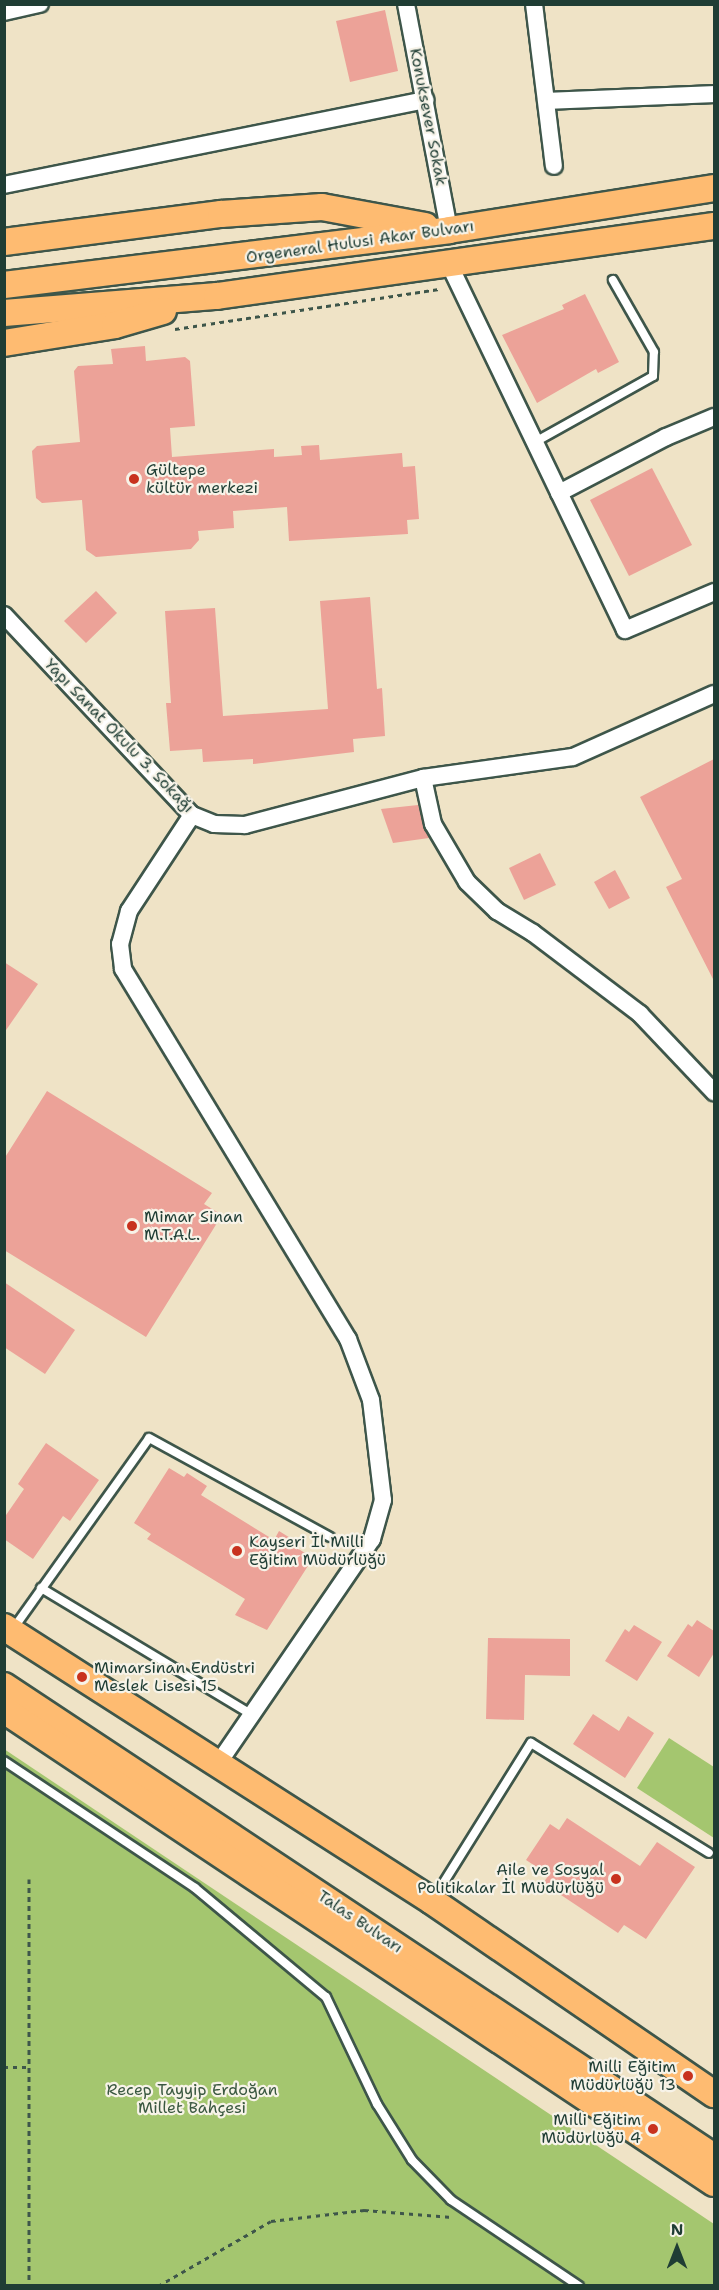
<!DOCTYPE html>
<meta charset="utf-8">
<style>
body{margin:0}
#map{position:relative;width:719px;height:2290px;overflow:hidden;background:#efe3c6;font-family:"Shantell Sans",sans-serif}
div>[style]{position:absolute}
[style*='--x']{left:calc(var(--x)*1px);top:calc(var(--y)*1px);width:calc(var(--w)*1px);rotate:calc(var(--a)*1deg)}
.green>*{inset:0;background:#a4c66f}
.building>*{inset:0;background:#eca298}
.path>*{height:3px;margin-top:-1.5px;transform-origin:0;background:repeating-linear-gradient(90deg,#3e564a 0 4.5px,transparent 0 9px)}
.roads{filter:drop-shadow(2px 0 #3e564a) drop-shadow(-2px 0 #3e564a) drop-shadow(0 2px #3e564a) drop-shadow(0 -2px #3e564a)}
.service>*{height:8px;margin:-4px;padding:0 4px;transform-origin:4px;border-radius:4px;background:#fff}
.minor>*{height:16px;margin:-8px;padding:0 8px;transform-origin:8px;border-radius:8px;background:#fff}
.primary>*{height:26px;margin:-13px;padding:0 13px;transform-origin:13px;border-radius:13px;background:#febb71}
.dots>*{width:16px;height:16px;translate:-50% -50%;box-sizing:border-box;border:3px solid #f7f3e8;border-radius:50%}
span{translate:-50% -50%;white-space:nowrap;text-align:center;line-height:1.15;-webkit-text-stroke:4.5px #f7f3e8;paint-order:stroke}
.street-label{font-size:16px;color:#1f3d34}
.poi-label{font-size:16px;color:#1f3d34}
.left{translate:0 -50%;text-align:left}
.right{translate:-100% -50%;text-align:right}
.park-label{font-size:16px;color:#3a5840}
.frame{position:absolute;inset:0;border:6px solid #1f3d34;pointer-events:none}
.north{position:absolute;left:647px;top:2218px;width:60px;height:60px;-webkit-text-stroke:4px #f7f3e8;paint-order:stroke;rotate:0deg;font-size:16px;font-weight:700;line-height:24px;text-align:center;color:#1f3d34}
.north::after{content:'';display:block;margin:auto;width:21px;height:27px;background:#1f3d34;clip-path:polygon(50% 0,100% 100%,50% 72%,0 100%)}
</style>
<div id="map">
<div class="green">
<i style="clip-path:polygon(669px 1738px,714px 1767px,714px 1838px,637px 1788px)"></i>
<i style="clip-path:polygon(4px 1749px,714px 2224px,714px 2285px,5px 2285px)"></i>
</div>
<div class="building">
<i style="clip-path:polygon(385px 10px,398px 71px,350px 82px,336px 21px)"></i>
<i style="clip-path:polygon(585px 294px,619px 362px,598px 373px,596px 369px,537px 403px,502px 335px,564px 309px,562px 305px)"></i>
<i style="clip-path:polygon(145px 346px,146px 361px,185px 357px,190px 361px,195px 426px,170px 428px,172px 457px,274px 449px,274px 457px,302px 455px,301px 446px,319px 445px,320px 460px,402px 453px,403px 467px,415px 466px,419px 519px,407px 520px,408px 534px,289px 541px,287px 507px,233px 511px,234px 528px,198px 531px,199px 540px,191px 549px,96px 557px,86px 550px,82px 500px,42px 503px,36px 498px,32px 451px,37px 446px,80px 442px,74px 371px,78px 366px,113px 364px,111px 349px)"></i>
<i style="clip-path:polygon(652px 468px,692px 545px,629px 576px,590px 500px)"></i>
<i style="clip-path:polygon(96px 591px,117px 613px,86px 643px,64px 621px)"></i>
<i style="clip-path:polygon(370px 597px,377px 689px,382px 688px,385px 736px,353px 739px,354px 752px,253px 764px,253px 759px,203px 762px,202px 749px,170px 751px,166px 703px,171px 703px,165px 611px,215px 608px,223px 716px,328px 709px,320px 601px)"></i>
<i style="clip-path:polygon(714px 759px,714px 981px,666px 887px,682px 879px,640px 797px)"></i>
<i style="clip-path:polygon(418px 805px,429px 838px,393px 843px,381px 809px)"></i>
<i style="clip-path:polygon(540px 853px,556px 885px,524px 900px,509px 868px)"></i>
<i style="clip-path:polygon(615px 870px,630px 898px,609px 909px,594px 882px)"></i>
<i style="clip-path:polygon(4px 962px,38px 984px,4px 1033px)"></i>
<i style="clip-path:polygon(47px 1091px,212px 1193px,204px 1204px,222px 1215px,146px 1337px,4px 1250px,4px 1159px)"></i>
<i style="clip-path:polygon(4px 1282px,75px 1330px,45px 1374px,4px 1347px)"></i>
<i style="clip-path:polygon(46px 1443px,99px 1480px,70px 1521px,63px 1516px,33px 1559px,4px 1539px,4px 1518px,24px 1489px,18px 1484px)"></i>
<i style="clip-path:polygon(169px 1468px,184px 1477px,187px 1473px,207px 1486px,201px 1495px,274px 1540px,279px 1531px,300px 1544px,297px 1548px,313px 1558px,267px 1630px,235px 1615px,245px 1599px,147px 1539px,151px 1534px,134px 1523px)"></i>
<i style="clip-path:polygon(697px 1620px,714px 1631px,714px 1653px,699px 1677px,667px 1656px,688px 1624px,692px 1627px)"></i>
<i style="clip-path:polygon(634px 1625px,662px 1642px,637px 1681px,605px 1661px,625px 1629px,629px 1632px)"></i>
<i style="clip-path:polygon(488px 1638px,570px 1639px,570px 1676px,525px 1675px,524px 1720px,486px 1719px)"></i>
<i style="clip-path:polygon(593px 1714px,619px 1731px,628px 1716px,654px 1733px,625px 1778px,573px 1744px)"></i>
<i style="clip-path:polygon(567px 1818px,640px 1866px,657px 1842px,695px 1867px,646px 1939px,624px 1925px,618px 1933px,543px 1883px,549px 1875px,526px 1860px,550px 1824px,559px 1830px)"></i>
</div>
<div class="path">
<i style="--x:175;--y:329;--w:267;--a:-8.6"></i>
<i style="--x:29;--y:1879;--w:407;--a:90"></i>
<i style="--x:4;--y:2067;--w:25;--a:0"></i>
<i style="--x:158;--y:2286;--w:130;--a:-29.9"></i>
<i style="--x:271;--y:2221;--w:94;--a:-6.7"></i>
<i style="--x:364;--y:2210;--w:88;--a:4.5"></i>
</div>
<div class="roads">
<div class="service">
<i style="--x:535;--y:442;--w:135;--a:-29.2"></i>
<i style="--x:653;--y:376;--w:24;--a:-88"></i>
<i style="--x:654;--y:352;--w:83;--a:-119.7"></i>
<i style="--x:41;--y:1588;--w:245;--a:31"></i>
<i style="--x:13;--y:1629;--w:234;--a:-54.5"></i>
<i style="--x:149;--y:1438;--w:206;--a:28.7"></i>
<i style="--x:4;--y:1761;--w:229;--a:33.6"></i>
<i style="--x:195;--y:1888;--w:170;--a:39.8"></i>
<i style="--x:326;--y:1997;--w:119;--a:64.5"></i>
<i style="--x:377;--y:2104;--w:66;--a:58"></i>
<i style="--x:412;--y:2160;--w:56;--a:45.7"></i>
<i style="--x:451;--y:2200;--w:154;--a:33.9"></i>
<i style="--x:434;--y:1898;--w:183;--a:-58"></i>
<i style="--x:531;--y:1743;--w:209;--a:31.7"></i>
</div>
<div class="minor">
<i style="--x:406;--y:4;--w:230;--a:79.2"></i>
<i style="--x:534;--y:4;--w:163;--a:83"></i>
<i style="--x:4;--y:12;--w:37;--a:-13"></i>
<i style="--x:547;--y:101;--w:167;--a:-2.4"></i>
<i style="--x:4;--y:185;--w:430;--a:-11.4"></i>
<i style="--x:449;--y:264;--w:406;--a:64.3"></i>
<i style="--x:625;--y:630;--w:97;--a:-23.1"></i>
<i style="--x:559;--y:493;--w:121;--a:-27.6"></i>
<i style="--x:666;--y:437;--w:52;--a:-22.6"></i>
<i style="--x:4;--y:615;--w:274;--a:46.8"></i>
<i style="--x:192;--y:815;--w:24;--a:22"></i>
<i style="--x:214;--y:824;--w:31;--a:2"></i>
<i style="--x:245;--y:825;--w:184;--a:-14.8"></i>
<i style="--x:423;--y:778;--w:151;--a:-8"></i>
<i style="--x:573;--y:757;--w:154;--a:-24.1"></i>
<i style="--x:423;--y:778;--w:47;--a:77.7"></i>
<i style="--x:433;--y:824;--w:67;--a:59.6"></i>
<i style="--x:467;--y:882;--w:42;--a:44"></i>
<i style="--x:497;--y:911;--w:42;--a:31.4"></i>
<i style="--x:533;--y:933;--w:134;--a:37.1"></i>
<i style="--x:640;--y:1014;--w:108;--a:46.5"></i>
<i style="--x:192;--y:815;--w:115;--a:123.3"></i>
<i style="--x:129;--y:911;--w:34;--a:105"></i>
<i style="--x:120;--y:944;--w:25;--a:83"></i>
<i style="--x:123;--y:969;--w:433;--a:58.7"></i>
<i style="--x:348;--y:1339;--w:65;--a:69.3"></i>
<i style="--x:371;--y:1400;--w:101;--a:83.2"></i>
<i style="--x:383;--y:1500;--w:41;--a:105.8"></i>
<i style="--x:372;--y:1539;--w:274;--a:124.4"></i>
</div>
<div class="primary">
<i style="--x:4;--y:242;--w:219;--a:-7.4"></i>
<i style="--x:221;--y:214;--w:101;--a:-4"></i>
<i style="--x:322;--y:207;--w:105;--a:10.5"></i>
<i style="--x:4;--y:285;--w:448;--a:-7"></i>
<i style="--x:449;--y:230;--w:268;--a:-9"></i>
<i style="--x:4;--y:313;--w:214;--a:-4.6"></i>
<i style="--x:217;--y:296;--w:502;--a:-8.02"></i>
<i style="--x:4;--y:343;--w:112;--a:-9.2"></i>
<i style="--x:115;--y:325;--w:50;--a:-16.3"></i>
<i style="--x:4;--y:1627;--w:508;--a:32.63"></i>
<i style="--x:432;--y:1901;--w:342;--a:34.4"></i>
<i style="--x:4;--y:1686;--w:852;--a:33.56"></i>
<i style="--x:4;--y:1710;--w:853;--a:33.67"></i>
</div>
</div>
<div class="dots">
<i style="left:134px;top:479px;background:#c8321e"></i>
<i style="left:132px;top:1226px;background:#c8321e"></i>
<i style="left:237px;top:1551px;background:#c8321e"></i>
<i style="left:82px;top:1677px;background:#c8321e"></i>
<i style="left:616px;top:1879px;background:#c8321e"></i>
<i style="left:688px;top:2076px;background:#c8321e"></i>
<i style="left:653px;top:2129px;background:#c8321e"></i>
</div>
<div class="street-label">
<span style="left:428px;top:117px;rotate:79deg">Konuksever Sokak</span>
<span style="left:360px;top:242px;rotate:-8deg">Orgeneral Hulusi Akar Bulvarı</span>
<span style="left:119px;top:736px;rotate:46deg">Yapı Sanat Okulu 3. Sokağı</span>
<span style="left:360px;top:1922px;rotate:34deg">Talas Bulvarı</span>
</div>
<div class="poi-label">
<span class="left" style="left:146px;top:479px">Gültepe<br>kültür merkezi</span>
<span class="left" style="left:144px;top:1226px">Mimar Sinan<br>M.T.A.L.</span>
<span class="left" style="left:249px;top:1551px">Kayseri İl Milli<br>Eğitim Müdürlüğü</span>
<span class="left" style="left:94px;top:1677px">Mimarsinan Endüstri<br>Meslek Lisesi 15</span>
<span class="right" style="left:604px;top:1879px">Aile ve Sosyal<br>Politikalar İl Müdürlüğü</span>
<span class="right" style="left:676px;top:2076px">Milli Eğitim<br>Müdürlüğü 13</span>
<span class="right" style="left:641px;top:2129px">Milli Eğitim<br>Müdürlüğü 4</span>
</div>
<div class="park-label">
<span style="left:192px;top:2099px">Recep Tayyip Erdoğan<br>Millet Bahçesi</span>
</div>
<div class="frame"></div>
<div class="north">N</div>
</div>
